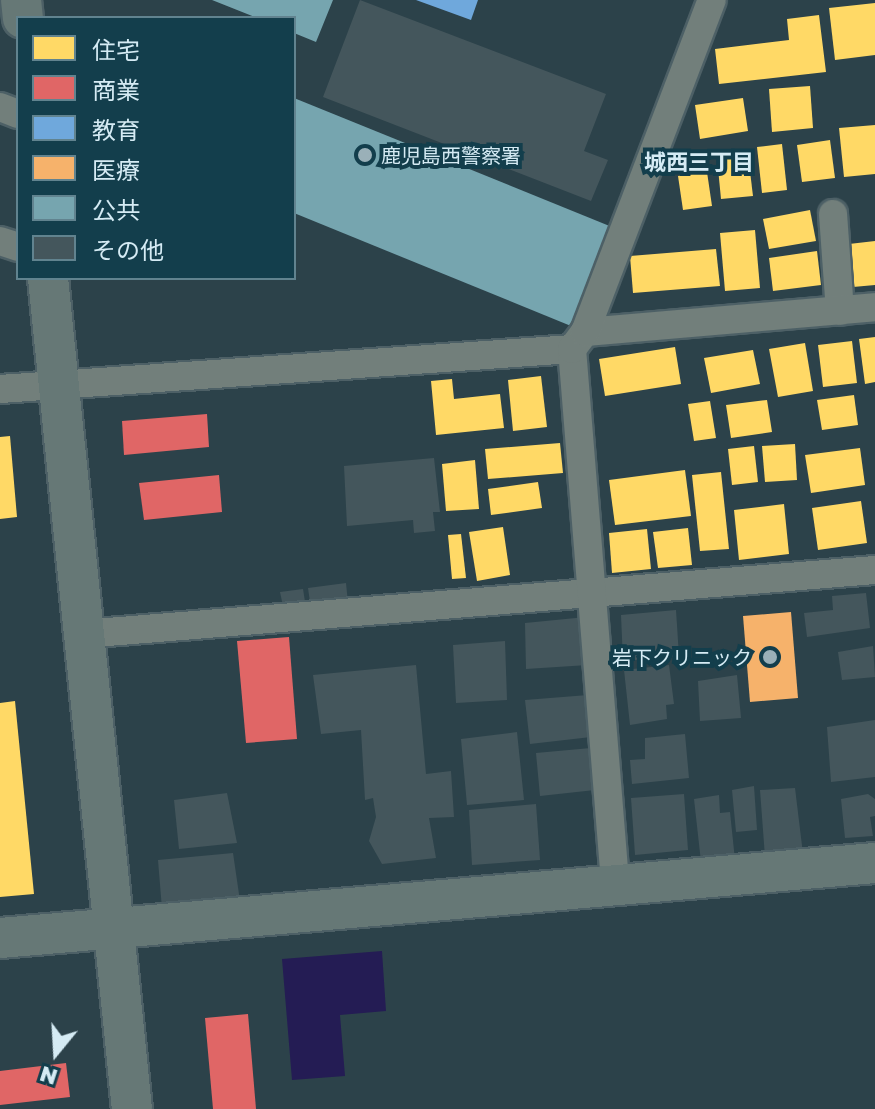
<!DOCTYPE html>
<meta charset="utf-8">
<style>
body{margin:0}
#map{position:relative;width:875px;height:1109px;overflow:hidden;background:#2c424a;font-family:"Golos Text","Noto Sans JP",sans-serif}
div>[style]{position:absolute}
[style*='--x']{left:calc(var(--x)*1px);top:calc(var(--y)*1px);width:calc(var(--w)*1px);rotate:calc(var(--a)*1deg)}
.water>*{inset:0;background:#241c54}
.homes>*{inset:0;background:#ffd966}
.shops>*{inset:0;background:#e06666}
.schools>*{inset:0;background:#6fa8dc}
.health>*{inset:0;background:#f6b26b}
.public>*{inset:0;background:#76a5af}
.building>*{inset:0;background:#44565c}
.roads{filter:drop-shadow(2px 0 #4d6066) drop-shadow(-2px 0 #4d6066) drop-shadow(0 2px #4d6066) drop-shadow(0 -2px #4d6066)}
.street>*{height:28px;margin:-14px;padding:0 14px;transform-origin:14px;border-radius:14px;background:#727f7b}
.secondary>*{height:40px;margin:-20px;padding:0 20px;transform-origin:20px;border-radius:20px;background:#667876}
.dots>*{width:22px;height:22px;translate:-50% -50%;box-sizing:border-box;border:4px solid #133e4c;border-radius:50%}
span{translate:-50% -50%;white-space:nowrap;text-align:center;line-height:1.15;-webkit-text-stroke:8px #133e4c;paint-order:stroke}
.poi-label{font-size:20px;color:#d5ebf4}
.left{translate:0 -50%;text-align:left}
.right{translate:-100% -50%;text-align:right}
.neighbourhood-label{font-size:22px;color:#d5ebf4;font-weight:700}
.legend{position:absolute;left:16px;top:16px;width:280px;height:264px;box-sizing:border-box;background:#133e4c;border:2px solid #61838f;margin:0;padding:10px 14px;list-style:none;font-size:24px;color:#d5ebf4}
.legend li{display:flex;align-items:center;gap:16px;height:40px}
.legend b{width:40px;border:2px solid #61838f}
.north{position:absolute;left:16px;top:1013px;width:80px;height:80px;-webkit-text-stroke:6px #133e4c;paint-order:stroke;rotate:198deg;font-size:22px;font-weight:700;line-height:32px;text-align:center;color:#d5ebf4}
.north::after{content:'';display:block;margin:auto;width:28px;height:36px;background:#d5ebf4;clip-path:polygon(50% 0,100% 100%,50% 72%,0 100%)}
</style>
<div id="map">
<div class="water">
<i style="clip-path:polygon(382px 951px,386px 1011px,340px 1015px,345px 1076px,292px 1080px,282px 959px)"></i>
</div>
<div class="homes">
<i style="clip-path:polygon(875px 3px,875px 55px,835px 60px,829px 8px)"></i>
<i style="clip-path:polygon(819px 15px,826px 72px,719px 84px,715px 49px,789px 40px,787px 19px)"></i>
<i style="clip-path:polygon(810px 86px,813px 128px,772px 132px,769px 89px)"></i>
<i style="clip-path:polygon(743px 98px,748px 131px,700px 139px,695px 105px)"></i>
<i style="clip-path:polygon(875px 125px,875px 174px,844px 177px,839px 128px)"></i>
<i style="clip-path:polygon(830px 140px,835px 178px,802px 182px,797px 145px)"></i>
<i style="clip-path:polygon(782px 144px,787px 190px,762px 193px,757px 147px)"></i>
<i style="clip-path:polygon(748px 155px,753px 196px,721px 199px,717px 158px)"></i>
<i style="clip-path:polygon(707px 172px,712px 206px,683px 210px,678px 176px)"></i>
<i style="clip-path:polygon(810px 210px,816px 241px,769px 249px,763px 219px)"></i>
<i style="clip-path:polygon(755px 230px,760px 288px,725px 291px,720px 233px)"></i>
<i style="clip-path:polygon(875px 241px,875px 285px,853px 287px,849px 244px)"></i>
<i style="clip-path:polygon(716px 249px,720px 286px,633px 293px,630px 256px)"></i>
<i style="clip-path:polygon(817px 251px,821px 285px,773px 291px,769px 258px)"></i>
<i style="clip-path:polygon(875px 337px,875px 382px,865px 384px,859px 339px)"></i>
<i style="clip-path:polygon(852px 341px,857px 383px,823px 387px,818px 345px)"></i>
<i style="clip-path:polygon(805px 343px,813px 391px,778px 397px,769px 349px)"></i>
<i style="clip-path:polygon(675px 347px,681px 384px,605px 396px,599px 359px)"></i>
<i style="clip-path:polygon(753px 350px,760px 384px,711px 393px,704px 358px)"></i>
<i style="clip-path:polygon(541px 376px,547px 427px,513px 431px,508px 380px)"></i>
<i style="clip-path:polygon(452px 379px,454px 399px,500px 394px,504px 428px,436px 435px,431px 381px)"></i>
<i style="clip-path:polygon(854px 395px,858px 425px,822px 430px,817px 400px)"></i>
<i style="clip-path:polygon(767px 400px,772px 432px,731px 438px,726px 405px)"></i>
<i style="clip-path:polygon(710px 401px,716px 438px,694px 441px,688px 404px)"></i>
<i style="clip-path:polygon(10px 436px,17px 517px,0 519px,0 437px)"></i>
<i style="clip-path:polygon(560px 443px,563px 473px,488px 479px,485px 449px)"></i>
<i style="clip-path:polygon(795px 444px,797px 480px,765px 482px,762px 446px)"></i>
<i style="clip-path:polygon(754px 446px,758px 482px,732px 485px,728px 449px)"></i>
<i style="clip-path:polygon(860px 448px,865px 485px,811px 493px,805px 455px)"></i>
<i style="clip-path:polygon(475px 460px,479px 509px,446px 511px,442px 464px)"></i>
<i style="clip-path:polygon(685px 470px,691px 516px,615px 525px,609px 480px)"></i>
<i style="clip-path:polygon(721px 472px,729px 549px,700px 551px,692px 475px)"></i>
<i style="clip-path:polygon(538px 482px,542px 508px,491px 515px,488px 489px)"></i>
<i style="clip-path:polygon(861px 501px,867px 543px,818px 550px,812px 508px)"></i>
<i style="clip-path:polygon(784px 504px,789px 554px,739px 560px,734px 510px)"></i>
<i style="clip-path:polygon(503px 527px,510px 575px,477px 581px,469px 532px)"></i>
<i style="clip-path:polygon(688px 528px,692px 565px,658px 568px,653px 532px)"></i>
<i style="clip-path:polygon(647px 529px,651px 569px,612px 573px,609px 533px)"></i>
<i style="clip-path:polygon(461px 534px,466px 578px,452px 579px,448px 535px)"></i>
<i style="clip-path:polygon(15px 701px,34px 894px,0 897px,0 703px)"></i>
</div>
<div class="shops">
<i style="clip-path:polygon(207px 414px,209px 447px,124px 455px,122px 421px)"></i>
<i style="clip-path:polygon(219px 475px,222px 512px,144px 520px,139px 483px)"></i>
<i style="clip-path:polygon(289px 637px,297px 739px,246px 743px,237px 641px)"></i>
<i style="clip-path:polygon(248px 1014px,256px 1109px,213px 1109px,205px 1018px)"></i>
<i style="clip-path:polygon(66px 1063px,70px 1097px,0 1105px,0 1071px)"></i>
</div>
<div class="schools">
<i style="clip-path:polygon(416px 0,478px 0,471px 20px)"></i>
</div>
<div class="health">
<i style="clip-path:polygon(791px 612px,798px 698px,750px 702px,743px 616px)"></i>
</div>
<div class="public">
<i style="clip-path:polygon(212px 0,333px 0,316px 42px,294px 33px,294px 18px,257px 18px)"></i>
<i style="clip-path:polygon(294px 98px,612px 227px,571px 326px,294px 213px)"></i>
</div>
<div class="building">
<i style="clip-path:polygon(360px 0,606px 94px,584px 151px,608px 160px,591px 201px,323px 97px)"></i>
<i style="clip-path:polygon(434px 458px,440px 512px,433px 512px,435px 531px,414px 533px,413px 520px,347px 526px,344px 466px)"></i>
<i style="clip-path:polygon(346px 583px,348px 603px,311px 609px,308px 588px)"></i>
<i style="clip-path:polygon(303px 589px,306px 608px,284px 611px,280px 592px)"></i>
<i style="clip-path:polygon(866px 593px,870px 628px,807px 637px,804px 613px,833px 610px,832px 596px)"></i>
<i style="clip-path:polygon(676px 610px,679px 656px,623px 661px,621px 615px)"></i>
<i style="clip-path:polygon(586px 617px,588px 665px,526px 669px,525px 623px)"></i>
<i style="clip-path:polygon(505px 641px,507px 700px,456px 703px,453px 645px)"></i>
<i style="clip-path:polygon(873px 646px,875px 677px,842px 680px,838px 652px)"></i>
<i style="clip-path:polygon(416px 665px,426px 774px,451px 771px,454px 817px,429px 818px,436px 858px,382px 864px,369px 841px,376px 817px,373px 798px,365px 800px,361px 730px,321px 734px,313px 675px)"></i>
<i style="clip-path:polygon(669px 665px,674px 704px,666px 705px,667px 719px,630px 725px,624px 670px)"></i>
<i style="clip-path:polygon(737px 675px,741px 718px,700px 721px,698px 681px)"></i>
<i style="clip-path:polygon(588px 695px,591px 737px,530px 744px,525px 700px)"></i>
<i style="clip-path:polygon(875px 720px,875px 777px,831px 782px,827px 727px)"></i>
<i style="clip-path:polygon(517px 732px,524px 800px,467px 805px,461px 739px)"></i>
<i style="clip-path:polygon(685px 734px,689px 778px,632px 784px,630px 760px,645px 759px,645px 738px)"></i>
<i style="clip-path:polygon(591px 748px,595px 790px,540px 796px,536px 753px)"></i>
<i style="clip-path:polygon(754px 786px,757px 830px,736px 832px,732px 790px)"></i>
<i style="clip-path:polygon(795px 788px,803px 854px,765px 857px,760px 790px)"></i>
<i style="clip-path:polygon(227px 793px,237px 843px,179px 849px,174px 800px)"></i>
<i style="clip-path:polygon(684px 794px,688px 850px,635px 855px,631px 798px)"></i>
<i style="clip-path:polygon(868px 794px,875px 799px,875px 816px,870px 817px,873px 836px,845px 838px,841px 799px)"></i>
<i style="clip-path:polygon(719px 795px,720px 813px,730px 812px,735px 860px,701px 862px,694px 799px)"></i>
<i style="clip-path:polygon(536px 804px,540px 860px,472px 865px,469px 810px)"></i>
<i style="clip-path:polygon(233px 853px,240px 901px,162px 909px,158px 860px)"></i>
</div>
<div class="roads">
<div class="street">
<i style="--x:0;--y:107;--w:19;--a:21"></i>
<i style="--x:833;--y:214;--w:97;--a:85.9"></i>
<i style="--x:0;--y:241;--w:19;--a:18"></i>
<i style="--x:585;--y:332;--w:291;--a:-4.9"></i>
<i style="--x:0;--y:389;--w:573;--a:-4"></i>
<i style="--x:83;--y:634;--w:795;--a:-4.62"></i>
<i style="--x:615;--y:882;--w:535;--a:-94.61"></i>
<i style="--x:572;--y:349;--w:21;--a:-53"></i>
<i style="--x:585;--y:332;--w:355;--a:-69.1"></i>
</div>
<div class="secondary">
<i style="--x:21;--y:0;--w:18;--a:84"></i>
<i style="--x:48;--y:278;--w:835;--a:84.23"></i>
<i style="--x:0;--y:938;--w:878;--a:-4.9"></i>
</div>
</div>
<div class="dots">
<i style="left:365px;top:155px;background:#9ab0b8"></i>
<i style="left:770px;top:657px;background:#9ab0b8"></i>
</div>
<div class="poi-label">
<span class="left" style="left:381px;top:155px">鹿児島西警察署</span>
<span class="right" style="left:752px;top:657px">岩下クリニック</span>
</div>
<div class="neighbourhood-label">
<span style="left:699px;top:162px">城西三丁目</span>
</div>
<ul class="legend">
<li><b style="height:22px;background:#ffd966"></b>住宅</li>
<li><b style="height:22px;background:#e06666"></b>商業</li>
<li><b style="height:22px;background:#6fa8dc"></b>教育</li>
<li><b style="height:22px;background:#f6b26b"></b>医療</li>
<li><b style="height:22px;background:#76a5af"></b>公共</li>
<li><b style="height:22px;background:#44565c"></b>その他</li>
</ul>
<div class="north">N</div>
</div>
